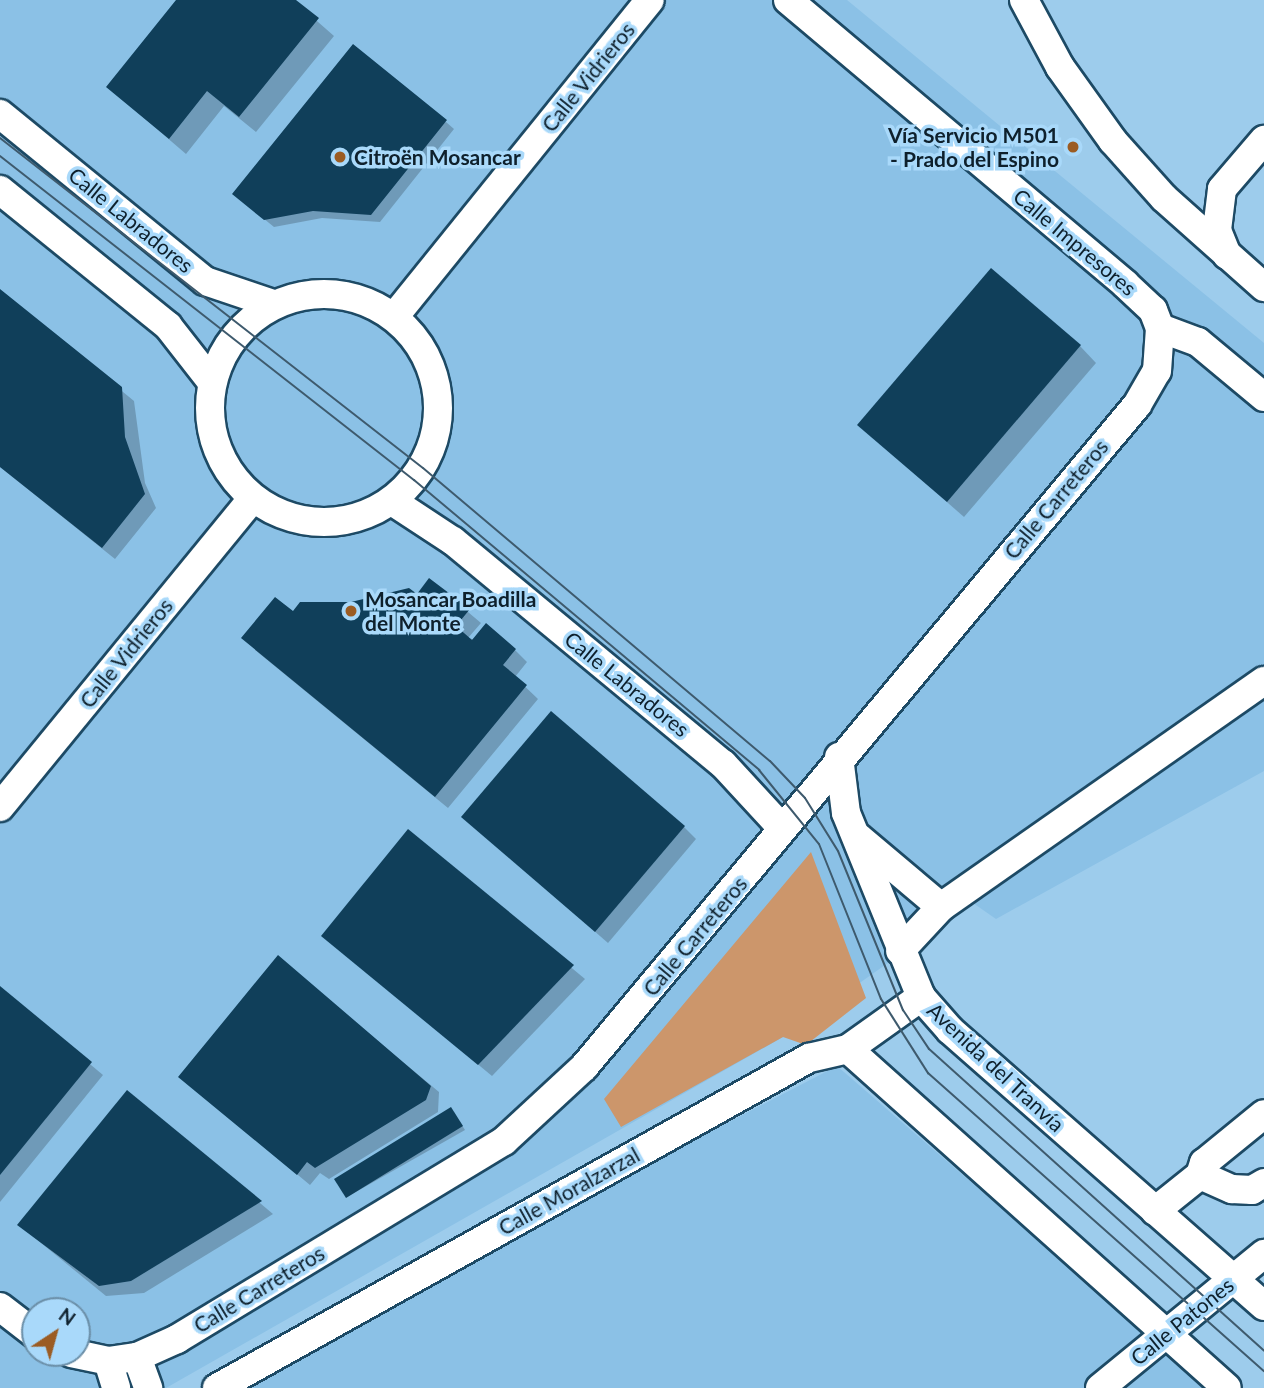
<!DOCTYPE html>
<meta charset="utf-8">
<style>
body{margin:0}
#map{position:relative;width:1264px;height:1388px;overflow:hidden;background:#9dccec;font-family:Lato,sans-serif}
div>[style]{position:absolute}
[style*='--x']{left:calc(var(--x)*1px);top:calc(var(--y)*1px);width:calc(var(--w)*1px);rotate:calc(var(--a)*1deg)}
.built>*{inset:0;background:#8bc1e6}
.green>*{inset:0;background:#cc966b}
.shadow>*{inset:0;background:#0003}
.building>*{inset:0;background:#103f5a}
.roads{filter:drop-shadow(2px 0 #1d4a65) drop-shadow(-2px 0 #1d4a65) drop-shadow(0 2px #1d4a65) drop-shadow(0 -2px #1d4a65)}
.minor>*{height:28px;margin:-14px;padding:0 14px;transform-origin:14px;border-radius:14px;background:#fff}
.minor>.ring{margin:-14px;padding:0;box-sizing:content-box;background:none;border:28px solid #fff;border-radius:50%}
.tram>*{height:2px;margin:-1px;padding:0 1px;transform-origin:1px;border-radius:1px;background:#3e5a6d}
.dots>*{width:19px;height:19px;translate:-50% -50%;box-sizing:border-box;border:4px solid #a9d9fa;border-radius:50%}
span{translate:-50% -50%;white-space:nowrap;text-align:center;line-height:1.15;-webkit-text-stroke:7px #a9d9fa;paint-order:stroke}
.street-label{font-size:21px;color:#0e202c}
.poi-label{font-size:21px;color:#0e202c;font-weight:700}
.right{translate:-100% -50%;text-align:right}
.left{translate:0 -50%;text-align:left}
.north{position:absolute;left:21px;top:1297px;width:70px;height:70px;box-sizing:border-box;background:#a9d9fa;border:2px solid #6b8fa8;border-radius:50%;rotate:36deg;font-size:19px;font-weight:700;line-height:28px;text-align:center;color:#0e202c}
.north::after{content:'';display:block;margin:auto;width:24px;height:32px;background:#9b5c23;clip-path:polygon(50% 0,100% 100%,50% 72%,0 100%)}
</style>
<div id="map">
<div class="built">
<i style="clip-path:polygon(evenodd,0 0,847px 0,1264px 343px,1264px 771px,996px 919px,973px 903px,783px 1037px,166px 1388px,0 1388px,0 0,35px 1311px,77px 1311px,77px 1353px,35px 1353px,35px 1311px)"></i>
<i style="clip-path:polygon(837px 1066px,1209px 1388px,248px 1388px,542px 1219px)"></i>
</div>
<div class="green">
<i style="clip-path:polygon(811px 852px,866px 998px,806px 1045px,783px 1037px,621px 1127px,604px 1099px)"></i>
</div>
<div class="shadow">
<i style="clip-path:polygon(178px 0,293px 0,334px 36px,256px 132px,224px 106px,186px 154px,108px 87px)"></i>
<i style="clip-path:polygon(446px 122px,454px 129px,380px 222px,322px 218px,274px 227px,242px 201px)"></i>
<i style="clip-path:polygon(0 291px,134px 401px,145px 483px,156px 508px,115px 559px,0 467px)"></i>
<i style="clip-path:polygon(1080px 346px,1096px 363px,964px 517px,859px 425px)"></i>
<i style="clip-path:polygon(430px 580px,481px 623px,468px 638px,515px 650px,527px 662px,515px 677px,538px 699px,448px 808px,255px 650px,293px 614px,417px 596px)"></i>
<i style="clip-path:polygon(463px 817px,684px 827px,696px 839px,608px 943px)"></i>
<i style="clip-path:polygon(408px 832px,585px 979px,492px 1076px,323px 936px)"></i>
<i style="clip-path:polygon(278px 958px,439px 1092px,438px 1112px,329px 1179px,320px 1173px,310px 1185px,180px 1077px)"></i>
<i style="clip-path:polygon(0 989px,103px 1075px,0 1202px)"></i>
<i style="clip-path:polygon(127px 1092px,273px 1214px,144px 1293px,106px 1296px,19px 1225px)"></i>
<i style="clip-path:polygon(454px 1113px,465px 1130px,347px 1197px)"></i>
</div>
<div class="building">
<i style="clip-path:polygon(176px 0,296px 0,319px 18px,239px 117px,207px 91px,169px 139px,106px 87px)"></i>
<i style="clip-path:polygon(353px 44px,447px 120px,371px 215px,313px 211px,264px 220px,232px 194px)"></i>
<i style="clip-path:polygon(991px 268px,1081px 345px,947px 502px,857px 425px)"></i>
<i style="clip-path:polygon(0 289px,122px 387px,125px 437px,145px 494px,102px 548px,0 467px)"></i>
<i style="clip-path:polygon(429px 578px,470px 609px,456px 626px,472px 640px,486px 623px,516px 649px,503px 665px,527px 685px,435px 797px,241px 638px,275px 597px,293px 611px,300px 602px,351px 602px,409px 588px,417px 594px)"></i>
<i style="clip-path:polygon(551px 711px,685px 826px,595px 932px,461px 817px)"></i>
<i style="clip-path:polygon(408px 829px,574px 965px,478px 1065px,321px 936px)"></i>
<i style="clip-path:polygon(278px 955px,431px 1086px,426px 1100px,315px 1168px,307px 1162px,297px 1175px,178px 1077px)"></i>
<i style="clip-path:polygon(0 986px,92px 1062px,0 1175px)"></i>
<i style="clip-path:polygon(127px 1090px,262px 1201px,131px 1281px,99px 1286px,17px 1225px)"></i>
<i style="clip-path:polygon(451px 1107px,463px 1126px,346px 1198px,334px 1179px)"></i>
</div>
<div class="roads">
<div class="minor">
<i style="--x:788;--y:0;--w:441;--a:40.1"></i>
<i style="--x:1125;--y:284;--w:38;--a:43"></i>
<i style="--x:1153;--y:310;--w:19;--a:69"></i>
<i style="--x:1160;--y:328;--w:40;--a:20.2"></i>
<i style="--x:1198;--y:342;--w:86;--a:39.8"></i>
<i style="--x:1024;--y:0;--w:76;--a:61.8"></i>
<i style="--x:1060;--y:67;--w:91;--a:54.4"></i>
<i style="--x:1113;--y:141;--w:76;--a:48.2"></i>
<i style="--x:1164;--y:198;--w:134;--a:41.7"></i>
<i style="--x:0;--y:114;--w:264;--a:39.2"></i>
<i style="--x:205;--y:281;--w:72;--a:18.7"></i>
<i style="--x:0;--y:190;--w:216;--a:39"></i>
<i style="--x:168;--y:326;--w:70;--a:52"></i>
<i style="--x:1227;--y:255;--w:27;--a:-112"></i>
<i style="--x:1217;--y:230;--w:41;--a:-83"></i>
<i style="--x:1222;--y:189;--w:65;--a:-49.4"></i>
<i class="ring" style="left:210px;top:294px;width:200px;height:200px"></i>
<i style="--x:394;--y:317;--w:407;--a:-51.1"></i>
<i style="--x:392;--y:501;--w:73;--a:33.3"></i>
<i style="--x:453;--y:541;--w:350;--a:39.6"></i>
<i style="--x:723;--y:764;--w:88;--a:47.3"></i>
<i style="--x:839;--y:757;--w:56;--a:82.9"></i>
<i style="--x:846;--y:813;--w:199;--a:67.8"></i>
<i style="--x:921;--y:997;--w:44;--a:48.7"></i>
<i style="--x:950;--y:1030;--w:418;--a:41.3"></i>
<i style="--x:0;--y:807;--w:398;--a:-50.7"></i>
<i style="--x:859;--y:838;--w:107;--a:40.1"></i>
<i style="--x:941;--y:907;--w:60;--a:133"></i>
<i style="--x:941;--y:907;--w:394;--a:-35"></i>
<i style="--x:848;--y:1049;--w:508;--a:41.81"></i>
<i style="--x:1200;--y:1175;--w:13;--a:-72"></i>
<i style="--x:1204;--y:1163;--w:77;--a:-39.2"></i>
<i style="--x:1155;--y:1211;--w:58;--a:-38.7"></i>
<i style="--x:1200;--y:1175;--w:35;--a:24"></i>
<i style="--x:1232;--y:1189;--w:20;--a:3"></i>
<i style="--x:1252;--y:1190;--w:14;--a:-30"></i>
<i style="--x:0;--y:1307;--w:44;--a:37.6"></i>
<i style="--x:71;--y:1353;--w:38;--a:12"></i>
<i style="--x:108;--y:1361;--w:29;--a:-8"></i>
<i style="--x:137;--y:1357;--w:44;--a:-24.2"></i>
<i style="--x:177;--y:1339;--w:382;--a:-31.2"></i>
<i style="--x:504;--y:1141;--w:109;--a:-42.8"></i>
<i style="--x:584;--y:1067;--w:863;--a:-50.13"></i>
<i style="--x:1137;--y:405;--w:39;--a:-60"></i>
<i style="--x:1157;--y:371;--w:43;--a:-86"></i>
<i style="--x:137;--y:1357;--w:33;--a:70"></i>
<i style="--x:108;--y:1361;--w:28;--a:73"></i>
<i style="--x:217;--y:1388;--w:678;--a:-29.14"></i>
<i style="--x:809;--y:1058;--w:40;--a:-13"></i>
<i style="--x:848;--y:1049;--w:90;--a:-35.5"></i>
<i style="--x:1100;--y:1388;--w:212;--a:-39.3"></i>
</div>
</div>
<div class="tram">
<i style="--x:0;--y:138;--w:536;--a:37.96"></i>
<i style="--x:423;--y:468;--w:454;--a:40.2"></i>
<i style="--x:770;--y:761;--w:51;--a:46.6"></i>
<i style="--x:805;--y:798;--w:62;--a:58.1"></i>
<i style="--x:838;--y:851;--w:172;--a:67.8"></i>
<i style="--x:903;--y:1010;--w:47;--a:56.3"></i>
<i style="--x:929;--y:1049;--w:451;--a:42"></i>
<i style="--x:0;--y:156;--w:526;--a:38.05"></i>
<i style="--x:414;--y:480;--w:451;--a:40"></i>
<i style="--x:759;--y:770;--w:95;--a:51"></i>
<i style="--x:819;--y:844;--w:167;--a:68.2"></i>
<i style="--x:881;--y:999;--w:88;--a:57.6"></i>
<i style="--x:928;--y:1073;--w:449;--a:41.6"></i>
</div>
<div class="dots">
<i style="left:1073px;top:147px;background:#9b5c23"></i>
<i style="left:340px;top:157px;background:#9b5c23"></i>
<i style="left:351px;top:611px;background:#9b5c23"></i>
</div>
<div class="street-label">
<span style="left:588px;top:77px;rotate:-51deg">Calle Vidrieros</span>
<span style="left:131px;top:220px;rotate:39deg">Calle Labradores</span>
<span style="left:1075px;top:242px;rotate:40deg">Calle Impresores</span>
<span style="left:1056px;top:499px;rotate:-50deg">Calle Carreteros</span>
<span style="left:126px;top:653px;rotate:-51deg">Calle Vidrieros</span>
<span style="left:627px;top:684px;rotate:39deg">Calle Labradores</span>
<span style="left:695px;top:936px;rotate:-50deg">Calle Carreteros</span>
<span style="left:996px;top:1067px;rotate:43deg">Avenida del Tranvía</span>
<span style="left:569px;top:1191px;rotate:-29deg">Calle Moralzarzal</span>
<span style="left:259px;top:1289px;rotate:-31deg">Calle Carreteros</span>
<span style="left:1182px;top:1321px;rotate:-39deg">Calle Patones</span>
</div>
<div class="poi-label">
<span class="right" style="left:1059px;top:147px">Vía Servicio M501<br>- Prado del Espino</span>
<span class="left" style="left:354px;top:157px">Citroën Mosancar</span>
<span class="left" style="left:365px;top:611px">Mosancar Boadilla<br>del Monte</span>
</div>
<div class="north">N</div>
</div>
